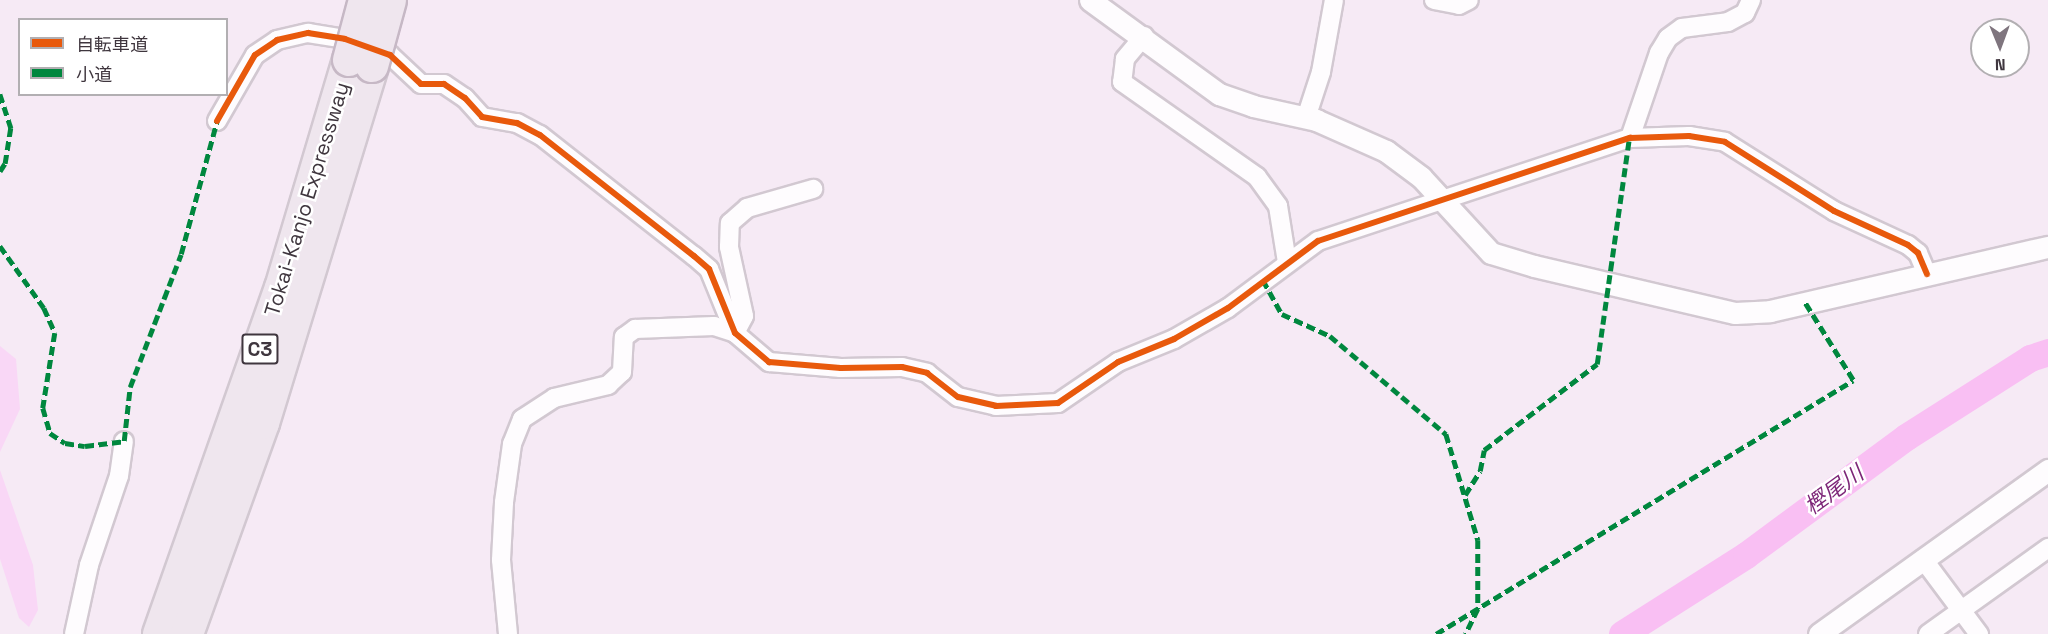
<!DOCTYPE html>
<meta charset="utf-8">
<style>
body{margin:0}
#map{position:relative;width:2048px;height:634px;overflow:hidden;background:#f6eaf5;font-family:"Space Grotesk","Noto Sans JP",sans-serif}
div>[style]{position:absolute}
[style*='--x']{left:calc(var(--x)*1px);top:calc(var(--y)*1px);width:calc(var(--w)*1px);rotate:calc(var(--a)*1deg)}
.green>*{inset:0;background:#f9d7f6}
.river>*{height:27px;margin:-13.5px;padding:0 13.5px;transform-origin:13.5px;border-radius:13.5px;background:#f9bff3}
.roads{filter:drop-shadow(2px 0 #d2c8d1) drop-shadow(-2px 0 #d2c8d1) drop-shadow(0 2px #d2c8d1) drop-shadow(0 -2px #d2c8d1)}
.minor>*{height:18px;margin:-9px;padding:0 9px;transform-origin:9px;border-radius:9px;background:#fefcfe}
.tertiary>*{height:21px;margin:-10.5px;padding:0 10.5px;transform-origin:10.5px;border-radius:10.5px;background:#fefcfe}
.motorway>*{height:32px;margin:-16px;padding:0 16px;transform-origin:16px;border-radius:16px;background:#efe6ee}
.bridges{filter:drop-shadow(2px 0 #c6b8c5) drop-shadow(-2px 0 #c6b8c5) drop-shadow(0 2px #c6b8c5) drop-shadow(0 -2px #c6b8c5)}
.motorway-bridge>*{height:32px;margin:-16px;padding:0 16px;transform-origin:16px;border-radius:16px;background:#efe6ee}
.quiet>*{height:4.5px;margin-top:-2.25px;transform-origin:0;background:repeating-linear-gradient(90deg,#00873e 0 9px,transparent 0 13.5px)}
.cycleway>*{height:6px;margin:-3px;padding:0 3px;transform-origin:3px;border-radius:3px;background:#e8590c}
span{translate:-50% -50%;white-space:nowrap;text-align:center;line-height:1.15;-webkit-text-stroke:5px #fff;paint-order:stroke}
.shield-label span{padding:2px 4px;background:#fff;border:2px solid;border-radius:4px;-webkit-text-stroke-width:0}
.shield-label{font-size:20px;color:#3f363e;font-weight:700}
.street-label{font-size:21px;color:#3f363e}
.water-label{font-size:22px;color:#7d2678;font-style:italic}
.legend{position:absolute;left:18px;top:18px;width:210px;height:78px;box-sizing:border-box;background:#fff;border:2px solid #b2afb2;margin:0;padding:8px 10px;list-style:none;font-size:18px;color:#3f363e}
.legend li{display:flex;align-items:center;gap:12px;height:30px}
.legend b{width:30px;border:2px solid #b2afb2}
.north{position:absolute;left:1970px;top:18px;width:60px;height:60px;box-sizing:border-box;background:#fff;border:2px solid #b2afb2;border-radius:50%;rotate:179deg;font-size:16px;font-weight:700;line-height:24px;text-align:center;color:#3f363e}
.north::after{content:'';display:block;margin:auto;width:21px;height:27px;background:#7f757e;clip-path:polygon(50% 0,100% 100%,50% 72%,0 100%)}
</style>
<div id="map">
<div class="green">
<i style="clip-path:polygon(0 346px,16px 359px,20px 409px,0 452px)"></i>
<i style="clip-path:polygon(0 470px,33px 565px,38px 610px,29px 627px,19px 618px,0 559px)"></i>
</div>
<div class="river">
<i style="--x:1622;--y:634;--w:147;--a:-32.5"></i>
<i style="--x:1746;--y:555;--w:199;--a:-36.4"></i>
<i style="--x:1906;--y:437;--w:147;--a:-32.5"></i>
<i style="--x:2030;--y:358;--w:19;--a:-18"></i>
</div>
<div class="roads">
<div class="minor">
<i style="--x:1434;--y:0;--w:25;--a:11"></i>
<i style="--x:1459;--y:5;--w:11;--a:-27"></i>
<i style="--x:1144;--y:36;--w:30;--a:130"></i>
<i style="--x:1125;--y:59;--w:23;--a:97"></i>
<i style="--x:1122;--y:82;--w:165;--a:35.1"></i>
<i style="--x:1257;--y:177;--w:36;--a:54"></i>
<i style="--x:1278;--y:206;--w:57;--a:80.9"></i>
<i style="--x:1306;--y:118;--w:48;--a:-71.9"></i>
<i style="--x:1321;--y:72;--w:73;--a:-79.8"></i>
<i style="--x:217;--y:121;--w:76;--a:-60.1"></i>
<i style="--x:255;--y:55;--w:27;--a:-34"></i>
<i style="--x:277;--y:40;--w:32;--a:-13"></i>
<i style="--x:308;--y:33;--w:37;--a:9"></i>
<i style="--x:345;--y:39;--w:48;--a:19.6"></i>
<i style="--x:390;--y:55;--w:42;--a:43.1"></i>
<i style="--x:421;--y:84;--w:23;--a:0"></i>
<i style="--x:444;--y:84;--w:25;--a:34"></i>
<i style="--x:465;--y:98;--w:25;--a:48"></i>
<i style="--x:482;--y:117;--w:36;--a:10"></i>
<i style="--x:517;--y:123;--w:26;--a:28"></i>
<i style="--x:540;--y:135;--w:196;--a:38.2"></i>
<i style="--x:694;--y:256;--w:20;--a:41"></i>
<i style="--x:709;--y:269;--w:69;--a:67.9"></i>
<i style="--x:735;--y:333;--w:45;--a:40.5"></i>
<i style="--x:769;--y:362;--w:72;--a:4.8"></i>
<i style="--x:841;--y:368;--w:61;--a:-0.9"></i>
<i style="--x:902;--y:367;--w:26;--a:13"></i>
<i style="--x:927;--y:373;--w:39;--a:38"></i>
<i style="--x:958;--y:397;--w:39;--a:13"></i>
<i style="--x:996;--y:406;--w:62;--a:-2.8"></i>
<i style="--x:1058;--y:403;--w:73;--a:-34.3"></i>
<i style="--x:1118;--y:362;--w:61;--a:-22.3"></i>
<i style="--x:1174;--y:339;--w:62;--a:-29.9"></i>
<i style="--x:1228;--y:308;--w:112;--a:-36.7"></i>
<i style="--x:1318;--y:241;--w:329;--a:-18.3"></i>
<i style="--x:1630;--y:138;--w:59;--a:-1.9"></i>
<i style="--x:1689;--y:136;--w:36;--a:9"></i>
<i style="--x:1725;--y:142;--w:129;--a:32.3"></i>
<i style="--x:1834;--y:211;--w:81;--a:24.7"></i>
<i style="--x:1908;--y:245;--w:13;--a:39"></i>
<i style="--x:1918;--y:253;--w:23;--a:67"></i>
<i style="--x:1630;--y:138;--w:90;--a:-71.2"></i>
<i style="--x:1659;--y:53;--w:17;--a:-59"></i>
<i style="--x:1668;--y:38;--w:17;--a:-36"></i>
<i style="--x:1682;--y:28;--w:46;--a:-7.4"></i>
<i style="--x:1728;--y:22;--w:19;--a:-28"></i>
<i style="--x:1745;--y:13;--w:14;--a:-65"></i>
<i style="--x:735;--y:333;--w:19;--a:-62"></i>
<i style="--x:744;--y:316;--w:71;--a:-102.3"></i>
<i style="--x:729;--y:247;--w:24;--a:-88"></i>
<i style="--x:730;--y:223;--w:23;--a:-41"></i>
<i style="--x:747;--y:208;--w:69;--a:-16.1"></i>
<i style="--x:1923;--y:559;--w:94;--a:53.3"></i>
<i style="--x:74;--y:634;--w:71;--a:-77.7"></i>
<i style="--x:89;--y:565;--w:94;--a:-71.4"></i>
<i style="--x:119;--y:476;--w:35;--a:-82"></i>
<i style="--x:508;--y:634;--w:74;--a:-95.4"></i>
<i style="--x:501;--y:560;--w:58;--a:-87"></i>
<i style="--x:504;--y:502;--w:59;--a:-82.1"></i>
<i style="--x:512;--y:444;--w:27;--a:-68"></i>
<i style="--x:522;--y:419;--w:38;--a:-33"></i>
<i style="--x:554;--y:398;--w:56;--a:-13.5"></i>
<i style="--x:608;--y:385;--w:19;--a:-43"></i>
<i style="--x:622;--y:372;--w:35;--a:-87"></i>
<i style="--x:624;--y:337;--w:14;--a:-36"></i>
<i style="--x:635;--y:329;--w:79;--a:-2.2"></i>
<i style="--x:714;--y:326;--w:22;--a:18"></i>
<i style="--x:1928;--y:634;--w:148;--a:-35.6"></i>
</div>
<div class="tertiary">
<i style="--x:1090;--y:0;--w:160;--a:36.1"></i>
<i style="--x:1219;--y:94;--w:36;--a:19"></i>
<i style="--x:1253;--y:106;--w:65;--a:12.5"></i>
<i style="--x:1316;--y:120;--w:77;--a:23.9"></i>
<i style="--x:1386;--y:151;--w:44;--a:36.6"></i>
<i style="--x:1421;--y:177;--w:103;--a:47.4"></i>
<i style="--x:1491;--y:253;--w:45;--a:16.8"></i>
<i style="--x:1534;--y:266;--w:206;--a:13.2"></i>
<i style="--x:1735;--y:313;--w:35;--a:-3"></i>
<i style="--x:1770;--y:311;--w:285;--a:-13"></i>
<i style="--x:1819;--y:634;--w:282;--a:-35.6"></i>
</div>
<div class="motorway">
<i style="--x:159;--y:634;--w:367;--a:-70.6"></i>
<i style="--x:281;--y:288;--w:238;--a:-73.4"></i>
<i style="--x:187;--y:634;--w:224;--a:-70.2"></i>
<i style="--x:263;--y:423;--w:373;--a:-73"></i>
</div>
</div>
<div class="bridges">
<div class="motorway-bridge">
<i style="--x:349;--y:60;--w:62;--a:-75.1"></i>
<i style="--x:372;--y:66;--w:68;--a:-74.7"></i>
</div>
</div>
<div class="quiet">
<i style="--x:0;--y:94;--w:36;--a:72"></i>
<i style="--x:11;--y:128;--w:36;--a:99"></i>
<i style="--x:5;--y:164;--w:9;--a:122"></i>
<i style="--x:0;--y:246;--w:76;--a:54.6"></i>
<i style="--x:44;--y:308;--w:27;--a:66"></i>
<i style="--x:55;--y:333;--w:76;--a:99.1"></i>
<i style="--x:43;--y:408;--w:26;--a:74"></i>
<i style="--x:50;--y:433;--w:18;--a:34"></i>
<i style="--x:65;--y:443;--w:20;--a:9"></i>
<i style="--x:85;--y:446;--w:39;--a:-7"></i>
<i style="--x:124;--y:441;--w:54;--a:-83.7"></i>
<i style="--x:130;--y:387;--w:142;--a:-69"></i>
<i style="--x:181;--y:254;--w:138;--a:-74.9"></i>
<i style="--x:1263;--y:280;--w:39;--a:61"></i>
<i style="--x:1282;--y:314;--w:53;--a:24.6"></i>
<i style="--x:1330;--y:336;--w:152;--a:40.2"></i>
<i style="--x:1446;--y:434;--w:111;--a:73.2"></i>
<i style="--x:1478;--y:540;--w:69;--a:90"></i>
<i style="--x:1478;--y:609;--w:28;--a:116"></i>
<i style="--x:1465;--y:495;--w:28;--a:-58"></i>
<i style="--x:1480;--y:471;--w:21;--a:-79"></i>
<i style="--x:1484;--y:450;--w:142;--a:-37.3"></i>
<i style="--x:1597;--y:364;--w:228;--a:-81.9"></i>
<i style="--x:1436;--y:634;--w:488;--a:-31.3"></i>
<i style="--x:1853;--y:380;--w:91;--a:-121.9"></i>
</div>
<div class="cycleway">
<i style="--x:217;--y:121;--w:76;--a:-60.1"></i>
<i style="--x:255;--y:55;--w:27;--a:-34"></i>
<i style="--x:277;--y:40;--w:32;--a:-13"></i>
<i style="--x:308;--y:33;--w:37;--a:9"></i>
<i style="--x:345;--y:39;--w:48;--a:19.6"></i>
<i style="--x:390;--y:55;--w:42;--a:43.1"></i>
<i style="--x:421;--y:84;--w:23;--a:0"></i>
<i style="--x:444;--y:84;--w:25;--a:34"></i>
<i style="--x:465;--y:98;--w:25;--a:48"></i>
<i style="--x:482;--y:117;--w:36;--a:10"></i>
<i style="--x:517;--y:123;--w:26;--a:28"></i>
<i style="--x:540;--y:135;--w:196;--a:38.2"></i>
<i style="--x:694;--y:256;--w:20;--a:41"></i>
<i style="--x:709;--y:269;--w:69;--a:67.9"></i>
<i style="--x:735;--y:333;--w:45;--a:40.5"></i>
<i style="--x:769;--y:362;--w:72;--a:4.8"></i>
<i style="--x:841;--y:368;--w:61;--a:-0.9"></i>
<i style="--x:902;--y:367;--w:26;--a:13"></i>
<i style="--x:927;--y:373;--w:39;--a:38"></i>
<i style="--x:958;--y:397;--w:39;--a:13"></i>
<i style="--x:996;--y:406;--w:62;--a:-2.8"></i>
<i style="--x:1058;--y:403;--w:73;--a:-34.3"></i>
<i style="--x:1118;--y:362;--w:61;--a:-22.3"></i>
<i style="--x:1174;--y:339;--w:62;--a:-29.9"></i>
<i style="--x:1228;--y:308;--w:112;--a:-36.7"></i>
<i style="--x:1318;--y:241;--w:329;--a:-18.3"></i>
<i style="--x:1630;--y:138;--w:59;--a:-1.9"></i>
<i style="--x:1689;--y:136;--w:36;--a:9"></i>
<i style="--x:1725;--y:142;--w:129;--a:32.3"></i>
<i style="--x:1834;--y:211;--w:81;--a:24.7"></i>
<i style="--x:1908;--y:245;--w:13;--a:39"></i>
<i style="--x:1918;--y:253;--w:23;--a:67"></i>
</div>
<div class="shield-label">
<span style="left:260px;top:349px">C3</span>
</div>
<div class="street-label">
<span style="left:307px;top:199px;rotate:-73deg">Tokai-Kanjo Expressway</span>
</div>
<div class="water-label">
<span style="left:1834px;top:490px;rotate:-36deg">樫尾川</span>
</div>
<ul class="legend">
<li><b style="height:8px;background:#e8590c"></b>自転車道</li>
<li><b style="height:8px;background:#00873e"></b>小道</li>
</ul>
<div class="north">N</div>
</div>
